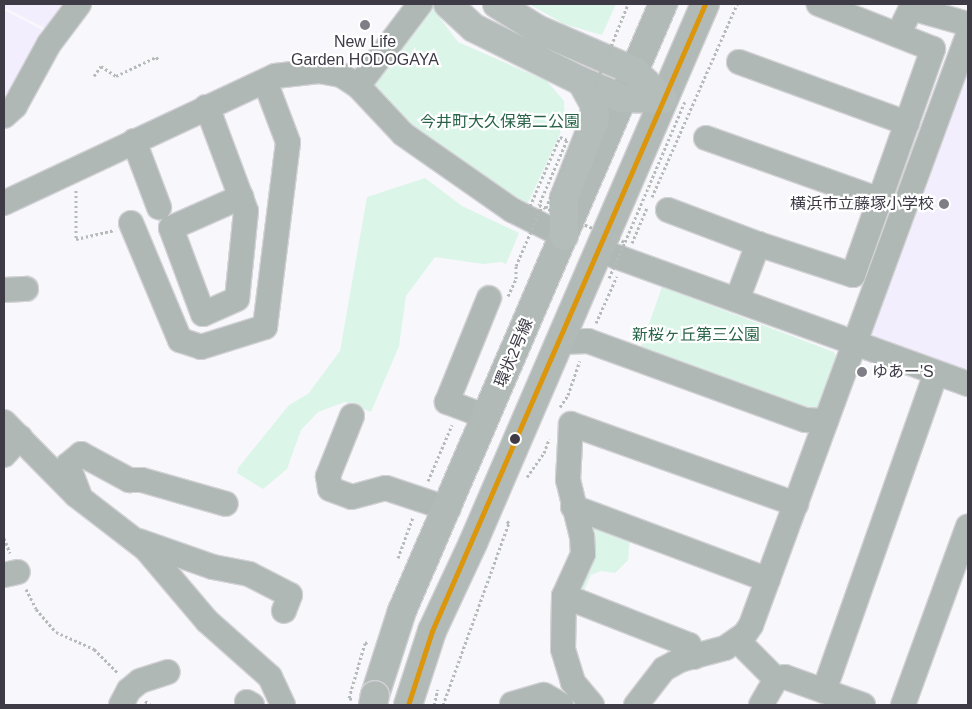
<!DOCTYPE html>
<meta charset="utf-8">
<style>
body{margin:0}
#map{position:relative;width:972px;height:709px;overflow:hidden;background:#f8f7fb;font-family:Helvetica,"Noto Sans JP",sans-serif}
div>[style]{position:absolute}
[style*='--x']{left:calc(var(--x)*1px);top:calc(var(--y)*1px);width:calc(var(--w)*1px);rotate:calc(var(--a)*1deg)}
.built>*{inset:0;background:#f2eefd}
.green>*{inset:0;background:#dbf6e9}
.path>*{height:3px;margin-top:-1.5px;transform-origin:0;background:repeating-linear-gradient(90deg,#b5bbb9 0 2.5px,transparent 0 5px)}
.roads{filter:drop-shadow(1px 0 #d3d2d6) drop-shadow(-1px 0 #d3d2d6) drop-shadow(0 1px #d3d2d6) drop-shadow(0 -1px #d3d2d6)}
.minor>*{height:24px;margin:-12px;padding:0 12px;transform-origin:12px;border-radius:12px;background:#afb8b4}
.major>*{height:28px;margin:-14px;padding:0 14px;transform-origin:14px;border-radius:14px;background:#b1bab6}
.highway>*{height:28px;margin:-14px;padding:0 14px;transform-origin:14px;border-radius:14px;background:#b4bdba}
.path-bridge>*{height:3px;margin-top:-1.5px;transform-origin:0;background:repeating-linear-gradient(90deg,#b5bbb9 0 2.5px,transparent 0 5px)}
.bridges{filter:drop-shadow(1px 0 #d3d2d6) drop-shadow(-1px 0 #d3d2d6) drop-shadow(0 1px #d3d2d6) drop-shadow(0 -1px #d3d2d6)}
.major-bridge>*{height:28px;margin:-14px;padding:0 14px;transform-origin:14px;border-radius:14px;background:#b1bab6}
.bus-1>*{height:5px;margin:-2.5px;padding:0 2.5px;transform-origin:2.5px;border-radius:2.5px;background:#db960b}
.dots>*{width:14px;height:14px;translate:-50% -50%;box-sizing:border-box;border:2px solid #fff;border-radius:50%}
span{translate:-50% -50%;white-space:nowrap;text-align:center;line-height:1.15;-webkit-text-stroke:4.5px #fff;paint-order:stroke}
.poi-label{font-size:16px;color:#3e3b47}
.right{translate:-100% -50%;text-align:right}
.left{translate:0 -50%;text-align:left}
.park-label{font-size:16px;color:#286348}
.street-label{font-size:16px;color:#3e3b47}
.frame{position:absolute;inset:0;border:5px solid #3e3b47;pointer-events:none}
</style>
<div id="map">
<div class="built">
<i style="clip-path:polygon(4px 4px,68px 4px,48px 30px,4px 7px)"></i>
<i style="clip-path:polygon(4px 10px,48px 33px,4px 108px)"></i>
<i style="clip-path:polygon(968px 73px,968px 377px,878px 344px,872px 335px)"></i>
</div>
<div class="green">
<i style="clip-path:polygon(529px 4px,616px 4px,602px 35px,564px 24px)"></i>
<i style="clip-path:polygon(431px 6px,458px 42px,547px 81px,564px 101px,565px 123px,527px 205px,410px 128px,373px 88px,371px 80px)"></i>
<i style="clip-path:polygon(425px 178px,462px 206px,519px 233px,506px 264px,501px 262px,483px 264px,435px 257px,406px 296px,399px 346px,371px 412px,345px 402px,318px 412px,301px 430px,287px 469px,263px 489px,237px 473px,238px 468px,289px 405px,308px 394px,340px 351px,367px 197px)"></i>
<i style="clip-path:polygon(662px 287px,834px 352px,837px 359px,817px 411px,808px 413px,640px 349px)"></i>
<i style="clip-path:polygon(597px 526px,630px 539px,628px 560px,615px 573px,601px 571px,591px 575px,584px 591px,579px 589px,589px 531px)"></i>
</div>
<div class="path">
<i style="--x:94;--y:76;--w:12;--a:-55"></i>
<i style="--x:101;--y:66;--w:18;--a:34"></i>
<i style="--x:116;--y:76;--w:44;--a:-25.4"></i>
<i style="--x:156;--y:57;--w:4;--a:45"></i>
<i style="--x:76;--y:190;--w:49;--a:90"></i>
<i style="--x:76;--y:239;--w:40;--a:-13"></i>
<i style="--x:652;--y:197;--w:211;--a:-66.2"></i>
<i style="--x:632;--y:243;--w:38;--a:-67"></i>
<i style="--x:508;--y:296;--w:19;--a:-65"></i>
<i style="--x:516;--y:279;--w:13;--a:-90"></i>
<i style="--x:596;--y:323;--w:51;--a:-65.9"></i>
<i style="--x:560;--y:407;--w:14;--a:-56"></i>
<i style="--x:568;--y:395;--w:36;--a:-71"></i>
<i style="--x:527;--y:477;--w:29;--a:-55"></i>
<i style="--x:544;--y:453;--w:15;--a:-70"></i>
<i style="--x:428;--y:481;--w:61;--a:-66.8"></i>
<i style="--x:4;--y:538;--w:16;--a:68"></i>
<i style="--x:398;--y:558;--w:44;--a:-69.9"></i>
<i style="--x:26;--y:589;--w:22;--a:63"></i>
<i style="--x:36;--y:609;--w:30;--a:49"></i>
<i style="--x:56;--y:632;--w:42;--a:24.1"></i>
<i style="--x:94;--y:649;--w:34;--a:45"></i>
<i style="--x:352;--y:699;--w:3;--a:-162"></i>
<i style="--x:349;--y:698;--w:57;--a:-73.8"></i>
<i style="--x:365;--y:643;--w:3;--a:-18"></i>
<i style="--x:145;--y:701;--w:7;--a:34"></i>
<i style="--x:434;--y:705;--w:16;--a:-76"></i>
<i style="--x:443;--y:705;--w:194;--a:-70.1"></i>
<i style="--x:509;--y:523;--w:4;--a:-135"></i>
</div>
<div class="roads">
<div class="minor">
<i style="--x:898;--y:35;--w:30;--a:-64"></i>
<i style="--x:911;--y:8;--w:59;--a:15.7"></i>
<i style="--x:739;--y:62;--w:179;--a:20"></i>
<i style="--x:358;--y:86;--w:103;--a:-52.9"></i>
<i style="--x:206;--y:107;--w:14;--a:65"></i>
<i style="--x:212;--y:120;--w:97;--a:69.5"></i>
<i style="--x:246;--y:211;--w:88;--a:95.8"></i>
<i style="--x:237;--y:299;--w:37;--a:156"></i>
<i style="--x:203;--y:314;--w:92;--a:-110.4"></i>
<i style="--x:171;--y:228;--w:77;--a:-23.9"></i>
<i style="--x:4;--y:116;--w:15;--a:-42"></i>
<i style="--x:15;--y:106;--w:71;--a:-61.3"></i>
<i style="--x:49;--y:44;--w:50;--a:-53.1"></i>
<i style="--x:706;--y:138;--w:185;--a:19.6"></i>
<i style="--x:134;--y:141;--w:71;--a:69.3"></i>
<i style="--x:4;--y:203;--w:299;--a:-25.1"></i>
<i style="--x:275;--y:76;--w:44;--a:-6.5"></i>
<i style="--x:319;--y:71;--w:22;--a:10"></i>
<i style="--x:341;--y:75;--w:20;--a:33"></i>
<i style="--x:358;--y:86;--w:66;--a:46.8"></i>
<i style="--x:403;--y:134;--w:133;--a:34.9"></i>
<i style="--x:512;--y:210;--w:58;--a:26.6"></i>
<i style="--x:668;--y:210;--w:96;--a:20.7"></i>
<i style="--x:758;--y:244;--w:100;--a:18.1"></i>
<i style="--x:853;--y:275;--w:240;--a:-70.5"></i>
<i style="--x:933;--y:49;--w:123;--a:-158.5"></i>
<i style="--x:131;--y:223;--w:127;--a:67.3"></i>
<i style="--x:180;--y:340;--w:22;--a:18"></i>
<i style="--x:201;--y:347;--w:67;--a:-17.4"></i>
<i style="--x:265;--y:327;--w:186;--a:-82.9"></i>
<i style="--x:288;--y:142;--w:65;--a:-110.7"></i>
<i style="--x:598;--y:250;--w:394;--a:19.9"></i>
<i style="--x:4;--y:290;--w:22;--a:-3"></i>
<i style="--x:737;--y:300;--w:60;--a:-69.4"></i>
<i style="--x:560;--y:342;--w:28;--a:-2"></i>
<i style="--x:588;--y:341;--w:231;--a:20"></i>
<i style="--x:805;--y:420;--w:21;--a:3"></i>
<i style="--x:352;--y:416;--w:65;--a:111.8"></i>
<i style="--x:328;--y:476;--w:13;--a:81"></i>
<i style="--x:330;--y:489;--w:23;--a:20"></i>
<i style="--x:352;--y:497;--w:35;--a:-15"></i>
<i style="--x:386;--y:488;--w:66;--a:18.4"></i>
<i style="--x:487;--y:417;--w:43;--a:-159.4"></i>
<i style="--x:447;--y:402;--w:112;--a:-68"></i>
<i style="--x:4;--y:422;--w:103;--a:45.4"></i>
<i style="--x:76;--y:495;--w:88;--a:37.6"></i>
<i style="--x:146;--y:549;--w:94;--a:49.7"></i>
<i style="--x:207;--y:621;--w:84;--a:41.6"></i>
<i style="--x:270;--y:677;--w:31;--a:65"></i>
<i style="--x:4;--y:455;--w:24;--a:-48"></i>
<i style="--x:79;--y:494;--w:31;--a:-111"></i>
<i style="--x:68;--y:465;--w:17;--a:-40"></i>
<i style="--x:81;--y:454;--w:55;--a:28.4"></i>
<i style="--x:129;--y:480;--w:13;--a:0"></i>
<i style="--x:142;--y:480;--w:87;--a:15.9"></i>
<i style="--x:573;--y:507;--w:208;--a:20.5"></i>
<i style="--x:139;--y:541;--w:78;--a:19.4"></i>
<i style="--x:213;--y:567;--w:37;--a:11"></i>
<i style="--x:249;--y:574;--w:46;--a:27.1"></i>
<i style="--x:290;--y:595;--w:17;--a:111"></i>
<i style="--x:4;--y:575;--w:14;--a:-12"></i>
<i style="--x:564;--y:596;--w:134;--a:21.4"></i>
<i style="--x:689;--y:645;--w:13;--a:67"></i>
<i style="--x:737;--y:640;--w:55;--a:45"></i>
<i style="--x:824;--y:691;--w:337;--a:-70.6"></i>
<i style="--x:247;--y:702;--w:6;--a:31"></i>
<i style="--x:512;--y:704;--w:33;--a:-16"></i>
<i style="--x:544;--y:695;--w:20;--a:30"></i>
<i style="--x:121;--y:705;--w:17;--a:-62"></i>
<i style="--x:129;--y:690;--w:14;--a:-39"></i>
<i style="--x:140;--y:681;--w:29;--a:-18"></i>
<i style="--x:592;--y:705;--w:30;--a:-130"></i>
<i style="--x:573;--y:682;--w:34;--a:-107"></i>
<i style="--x:563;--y:649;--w:53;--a:-88.9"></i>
<i style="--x:564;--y:596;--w:46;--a:-65.7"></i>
<i style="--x:583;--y:554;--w:17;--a:-93"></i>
<i style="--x:582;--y:537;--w:59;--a:-103.8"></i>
<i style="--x:568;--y:480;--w:56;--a:-86.9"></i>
<i style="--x:571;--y:424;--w:239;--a:19.6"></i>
<i style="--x:636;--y:705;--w:46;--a:-52.1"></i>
<i style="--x:664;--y:669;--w:18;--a:-29"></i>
<i style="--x:680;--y:660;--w:47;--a:-14.9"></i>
<i style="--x:725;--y:648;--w:24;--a:-35"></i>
<i style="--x:745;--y:634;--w:11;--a:-56"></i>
<i style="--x:751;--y:625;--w:629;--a:-69.81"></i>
<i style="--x:761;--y:705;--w:30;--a:-60"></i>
<i style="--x:776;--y:679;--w:9;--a:-13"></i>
<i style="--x:785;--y:677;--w:83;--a:19.7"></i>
<i style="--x:903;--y:705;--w:190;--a:-70"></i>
</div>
<div class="major">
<i style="--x:375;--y:695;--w:88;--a:-72.2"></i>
<i style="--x:402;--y:611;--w:661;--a:-66.73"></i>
<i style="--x:408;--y:705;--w:78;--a:-72"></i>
<i style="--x:432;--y:631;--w:97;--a:-65"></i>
<i style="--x:473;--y:543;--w:587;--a:-66.71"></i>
</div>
<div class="highway">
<i style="--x:448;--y:4;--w:35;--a:43"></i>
<i style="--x:474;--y:28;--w:119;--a:26.4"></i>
<i style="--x:581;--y:81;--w:44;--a:22.5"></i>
<i style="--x:622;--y:98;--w:41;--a:1.4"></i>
<i style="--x:497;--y:4;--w:47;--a:32"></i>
<i style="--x:537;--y:29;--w:106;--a:23.4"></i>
<i style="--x:634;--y:71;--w:40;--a:44"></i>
<i style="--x:564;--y:236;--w:38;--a:-90"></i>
<i style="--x:564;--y:198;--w:85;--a:-68.6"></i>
<i style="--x:595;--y:119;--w:15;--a:-94"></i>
<i style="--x:594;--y:104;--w:26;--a:-119"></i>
</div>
</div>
<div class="path-bridge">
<i style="--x:530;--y:206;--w:75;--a:-66.5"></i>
<i style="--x:560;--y:137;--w:8;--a:23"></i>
<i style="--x:567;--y:140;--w:71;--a:113.3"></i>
<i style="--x:539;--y:205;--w:94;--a:23.3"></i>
<i style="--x:625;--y:242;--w:153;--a:-66.9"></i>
<i style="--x:546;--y:208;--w:220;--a:-68.1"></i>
<i style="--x:516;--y:266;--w:65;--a:-66.6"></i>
<i style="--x:609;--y:278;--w:39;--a:-66"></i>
</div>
<div class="bridges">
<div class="major-bridge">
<i style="--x:373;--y:705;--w:10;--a:-79"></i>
</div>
</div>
<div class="bus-1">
<i style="--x:408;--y:705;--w:78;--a:-72"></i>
<i style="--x:432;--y:631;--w:684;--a:-66.47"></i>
</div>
<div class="dots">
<i style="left:365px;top:25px;background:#7f7d86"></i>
<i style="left:944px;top:204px;background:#7f7d86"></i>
<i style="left:862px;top:372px;background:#7f7d86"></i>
<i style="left:515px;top:439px;background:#3e3b47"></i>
</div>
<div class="poi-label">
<span style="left:365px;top:51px">New Life<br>Garden HODOGAYA</span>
<span class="right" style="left:934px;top:204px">横浜市立藤塚小学校</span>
<span class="left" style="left:872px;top:372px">ゆあー'S</span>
</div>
<div class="park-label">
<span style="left:500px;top:122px">今井町大久保第二公園</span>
<span style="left:696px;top:335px">新桜ヶ丘第三公園</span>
</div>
<div class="street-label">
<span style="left:514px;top:353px;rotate:-67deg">環状2号線</span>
</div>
<div class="frame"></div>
</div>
